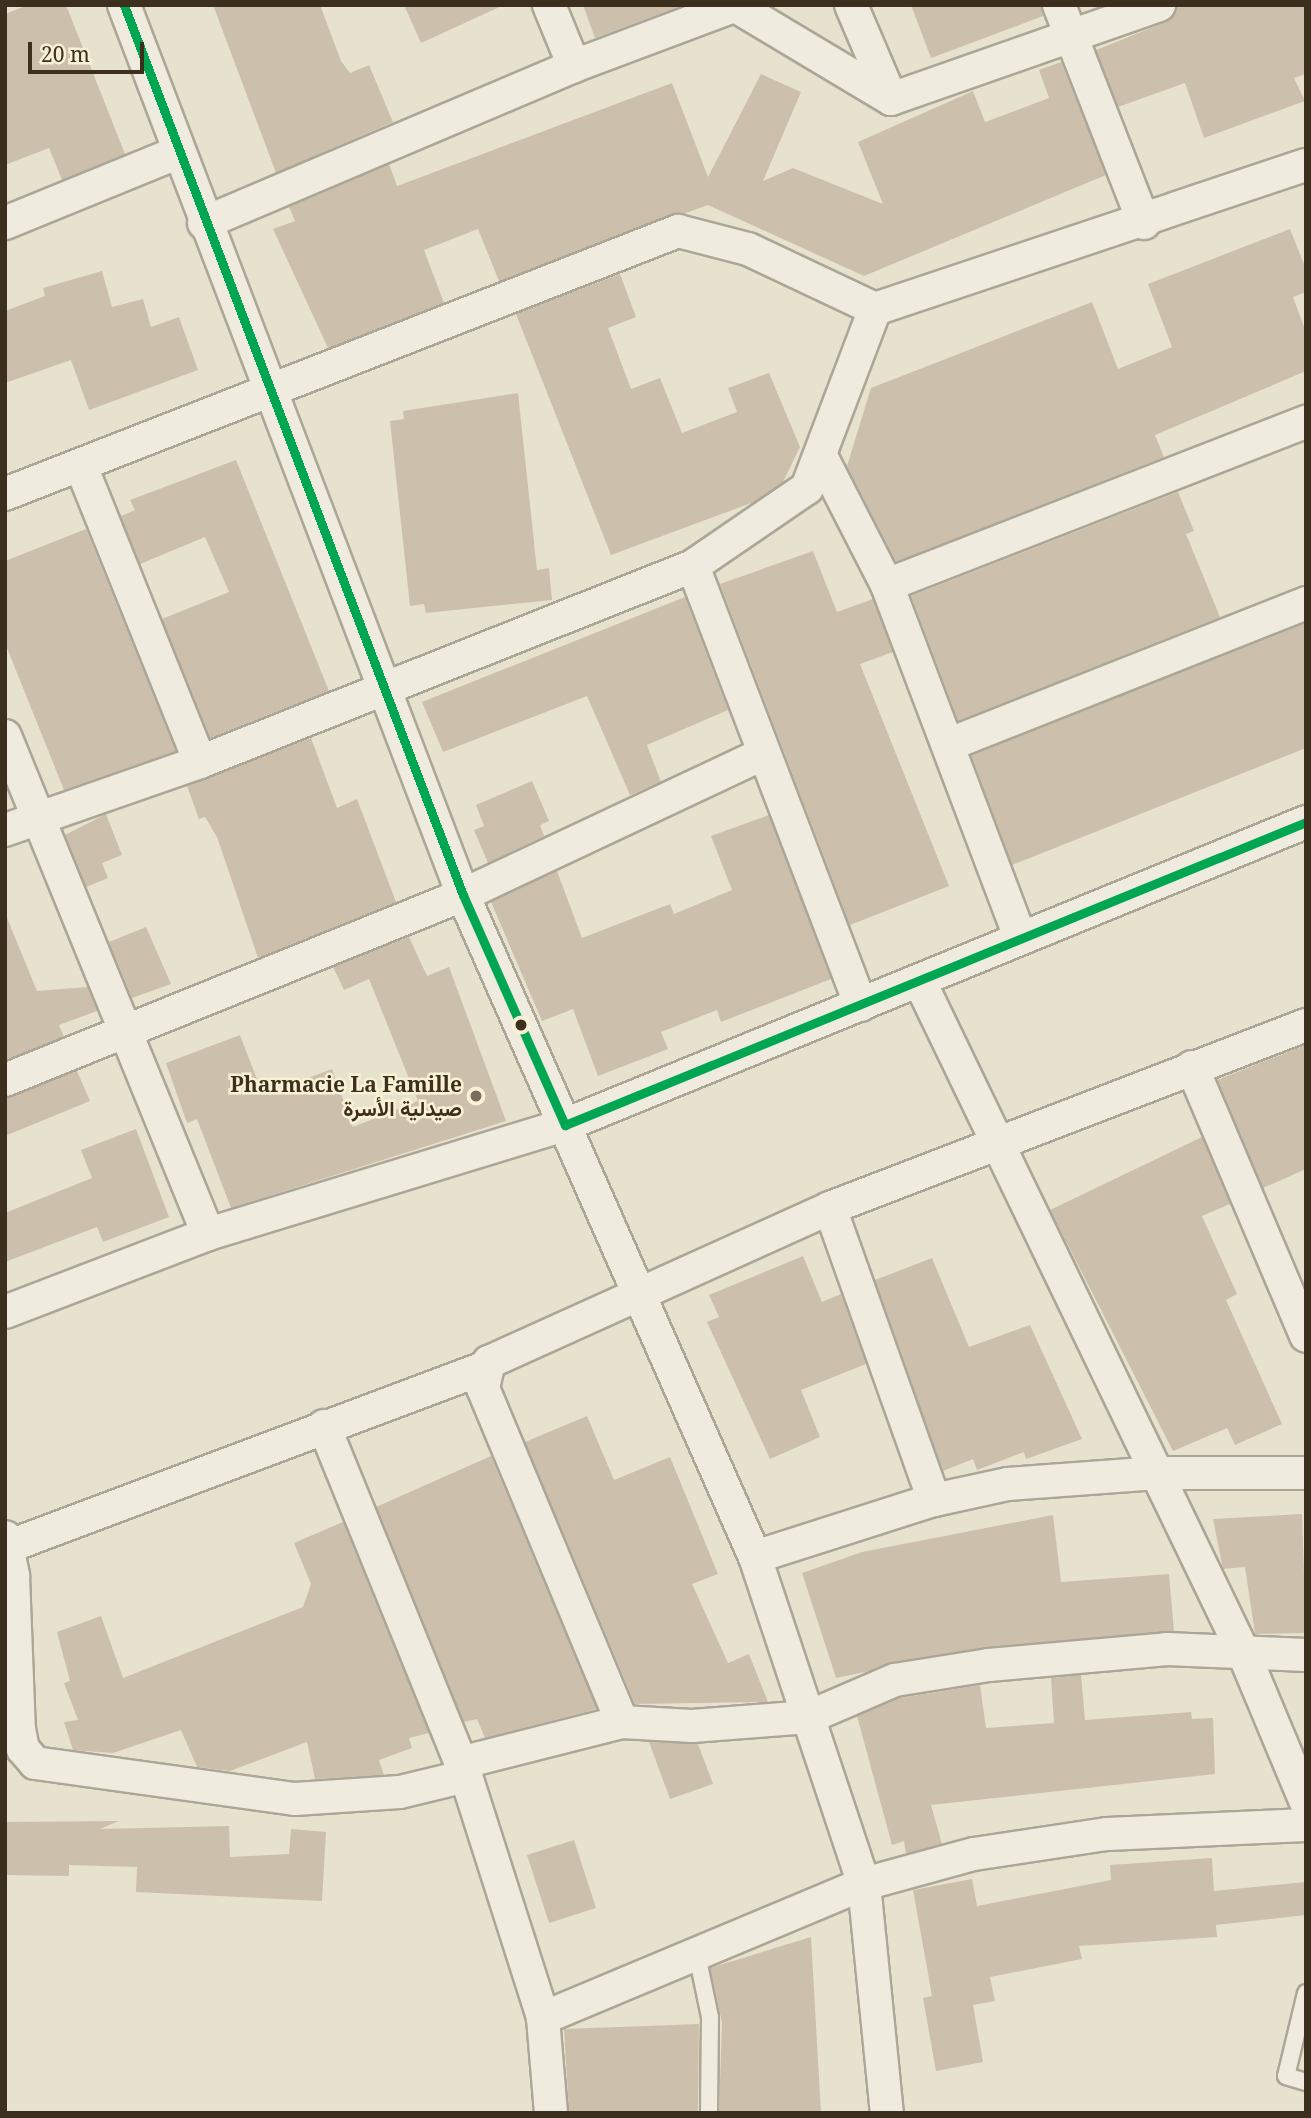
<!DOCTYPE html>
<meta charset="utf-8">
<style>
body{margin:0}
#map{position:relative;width:1311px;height:2118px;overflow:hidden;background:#e7e2cd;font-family:"Noto Serif",Vazirmatn,serif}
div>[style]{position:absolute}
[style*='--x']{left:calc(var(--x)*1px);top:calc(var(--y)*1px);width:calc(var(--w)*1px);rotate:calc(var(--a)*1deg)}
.building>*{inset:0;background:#ccc0ad}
.roads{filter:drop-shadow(2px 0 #aca696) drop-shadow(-2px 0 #aca696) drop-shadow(0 2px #aca696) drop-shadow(0 -2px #aca696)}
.service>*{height:16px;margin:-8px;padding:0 8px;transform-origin:8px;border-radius:8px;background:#efebdf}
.minor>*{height:32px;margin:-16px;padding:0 16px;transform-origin:16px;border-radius:16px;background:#efebdf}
.bus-1>*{height:9px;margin:-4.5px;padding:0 4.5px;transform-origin:4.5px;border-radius:4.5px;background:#00a651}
.dots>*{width:19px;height:19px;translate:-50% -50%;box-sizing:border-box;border:4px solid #f9f1d3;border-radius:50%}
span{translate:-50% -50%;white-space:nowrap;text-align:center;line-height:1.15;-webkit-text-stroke:5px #f9f1d3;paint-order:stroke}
.poi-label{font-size:21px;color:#3c2f1d;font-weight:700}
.right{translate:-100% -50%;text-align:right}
.frame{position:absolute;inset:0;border:7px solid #3c2f1d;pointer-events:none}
.scale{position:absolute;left:28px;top:42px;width:116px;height:32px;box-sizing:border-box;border:4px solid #3c2f1d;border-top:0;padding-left:9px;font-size:21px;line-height:24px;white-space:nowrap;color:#3c2f1d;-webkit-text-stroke:5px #f9f1d3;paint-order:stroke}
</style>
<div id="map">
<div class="building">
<i style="clip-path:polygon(28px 5px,66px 5px,125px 154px,62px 180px,49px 148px,5px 165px,5px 14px)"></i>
<i style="clip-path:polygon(213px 5px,320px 5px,341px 61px,350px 73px,369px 65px,393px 122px,276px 173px)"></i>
<i style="clip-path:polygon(404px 5px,504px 5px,421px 43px)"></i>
<i style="clip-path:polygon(583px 5px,684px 5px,595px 38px)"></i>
<i style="clip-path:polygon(911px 5px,1041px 5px,1043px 16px,931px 58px)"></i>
<i style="clip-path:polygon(1177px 5px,1306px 5px,1306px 74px,1294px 78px,1305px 101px,1204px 138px,1185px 83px,1118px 107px,1096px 50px,1166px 22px)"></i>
<i style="clip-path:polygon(1061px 62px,1106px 175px,864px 276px,708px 205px,499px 281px,478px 229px,424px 250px,444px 303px,328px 348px,273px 229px,295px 221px,289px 207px,389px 164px,397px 186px,672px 83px,708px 177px,761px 74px,801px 92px,763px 181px,793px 168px,883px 204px,858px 142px,973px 91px,985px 122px,1049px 98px,1039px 70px)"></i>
<i style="clip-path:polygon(1290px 229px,1306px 269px,1306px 292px,1293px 297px,1306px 332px,1306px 371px,1155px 435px,1164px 457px,896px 562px,847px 466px,871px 388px,1092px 302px,1118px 369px,1172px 347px,1148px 284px)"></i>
<i style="clip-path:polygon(102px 271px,112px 307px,143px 299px,151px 327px,179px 317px,198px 370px,89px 410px,71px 360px,5px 383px,5px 311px,45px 296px,43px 288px)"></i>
<i style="clip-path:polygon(620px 274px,636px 317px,608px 328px,631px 389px,660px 378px,682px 433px,737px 412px,728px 388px,769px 373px,800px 447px,783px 482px,754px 502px,611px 555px,516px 314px)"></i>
<i style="clip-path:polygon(518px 393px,537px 570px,549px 568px,552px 600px,426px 613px,424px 604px,410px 606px,390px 421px,404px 419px,403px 411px)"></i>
<i style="clip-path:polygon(236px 460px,329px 691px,210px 738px,162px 619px,229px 592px,205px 537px,140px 564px,121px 516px,135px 510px,130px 500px)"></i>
<i style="clip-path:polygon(1178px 492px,1194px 531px,1186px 534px,1220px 617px,958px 721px,911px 596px)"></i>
<i style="clip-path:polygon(86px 529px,176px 751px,64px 790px,5px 643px,5px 561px)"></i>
<i style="clip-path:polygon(813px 551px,837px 612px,873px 599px,893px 652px,860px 664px,949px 886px,850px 925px,720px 584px)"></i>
<i style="clip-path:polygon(685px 597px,728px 710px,647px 745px,661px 782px,630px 795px,587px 696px,443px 752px,422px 702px)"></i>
<i style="clip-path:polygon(1306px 623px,1306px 748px,1012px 865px,971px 755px)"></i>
<i style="clip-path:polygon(311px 738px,337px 808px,357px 799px,396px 902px,258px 958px,217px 837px,205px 817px,199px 819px,187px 786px)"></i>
<i style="clip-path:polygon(532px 781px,549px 821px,540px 825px,544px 836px,488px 863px,474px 830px,484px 826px,476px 805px)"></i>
<i style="clip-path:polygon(106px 814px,122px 855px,102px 863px,108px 878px,86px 887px,65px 835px)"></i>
<i style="clip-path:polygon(769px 815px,831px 979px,721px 1022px,717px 1010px,661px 1032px,668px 1049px,598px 1076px,573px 1009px,542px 1021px,491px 902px,557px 871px,582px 938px,670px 904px,674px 914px,732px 890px,711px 836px)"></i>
<i style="clip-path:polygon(5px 913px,37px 991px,88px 987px,97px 1011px,59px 1025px,64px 1037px,5px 1060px)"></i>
<i style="clip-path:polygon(146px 927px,171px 984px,132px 998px,109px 942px)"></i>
<i style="clip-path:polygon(409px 937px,427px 976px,449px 967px,506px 1121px,231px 1208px,197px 1119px,187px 1123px,166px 1063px,240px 1035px,263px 1095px,332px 1069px,353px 1127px,418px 1101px,369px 979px,344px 990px,333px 967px)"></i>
<i style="clip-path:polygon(1306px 1045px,1306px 1169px,1263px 1188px,1217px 1080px)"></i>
<i style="clip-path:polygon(77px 1071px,90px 1101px,5px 1136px,5px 1098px)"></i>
<i style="clip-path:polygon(136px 1129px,169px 1217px,103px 1242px,97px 1227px,5px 1262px,5px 1213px,92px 1178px,81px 1150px)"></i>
<i style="clip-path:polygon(1202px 1137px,1230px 1204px,1202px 1216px,1237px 1294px,1226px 1300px,1282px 1424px,1235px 1445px,1227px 1428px,1173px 1451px,1050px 1210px)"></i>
<i style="clip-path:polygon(803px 1256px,822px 1302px,841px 1294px,866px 1364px,801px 1390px,820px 1437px,770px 1459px,707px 1322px,719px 1317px,709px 1295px)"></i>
<i style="clip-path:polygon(932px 1258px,969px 1347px,1030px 1325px,1082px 1439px,1026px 1459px,1024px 1452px,977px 1470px,973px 1459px,943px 1471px,875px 1280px)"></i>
<i style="clip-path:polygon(587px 1416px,614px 1480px,670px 1457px,718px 1574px,692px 1584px,728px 1663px,749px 1654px,768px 1702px,635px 1704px,525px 1442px)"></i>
<i style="clip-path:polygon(491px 1456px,597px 1709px,485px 1738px,477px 1719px,464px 1722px,376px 1507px)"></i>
<i style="clip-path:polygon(1302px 1514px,1306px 1633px,1255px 1634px,1245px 1567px,1223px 1569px,1213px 1519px)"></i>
<i style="clip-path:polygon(1053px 1515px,1061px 1582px,1169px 1574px,1174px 1631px,986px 1647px,836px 1678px,802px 1573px,862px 1552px)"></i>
<i style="clip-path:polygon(343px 1522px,429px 1733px,409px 1738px,412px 1748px,379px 1760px,384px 1775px,315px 1779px,307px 1742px,230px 1771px,197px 1767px,181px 1730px,113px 1753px,73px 1750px,64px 1722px,78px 1720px,64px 1683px,70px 1681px,57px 1632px,101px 1616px,123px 1678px,303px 1607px,311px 1584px,294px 1543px)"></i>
<i style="clip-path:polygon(1081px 1675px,1085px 1720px,1191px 1712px,1192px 1719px,1213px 1718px,1215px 1774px,931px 1805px,942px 1844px,906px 1854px,904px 1841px,892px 1845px,857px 1716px,900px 1698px,980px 1685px,986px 1728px,1054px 1723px,1051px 1678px)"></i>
<i style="clip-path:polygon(649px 1742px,698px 1744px,713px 1784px,670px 1799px)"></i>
<i style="clip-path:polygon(119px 1821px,100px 1829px,229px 1826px,230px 1857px,289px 1854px,291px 1829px,326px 1832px,322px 1901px,136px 1892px,137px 1867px,69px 1865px,69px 1876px,5px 1875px,5px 1822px)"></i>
<i style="clip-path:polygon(574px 1840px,596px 1908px,549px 1923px,527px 1855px)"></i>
<i style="clip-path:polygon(1212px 1858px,1214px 1891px,1306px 1882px,1306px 1915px,1216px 1925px,1217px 1937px,1079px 1946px,1082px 1959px,990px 1977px,995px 2001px,973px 2005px,983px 2062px,936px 2071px,923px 1998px,932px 1996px,913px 1890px,972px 1879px,977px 1906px,1111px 1880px,1110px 1865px)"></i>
<i style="clip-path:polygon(811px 1937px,821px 2113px,719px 2113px,722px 2023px,710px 1968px)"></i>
<i style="clip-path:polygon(699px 2024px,698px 2113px,569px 2113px,564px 2029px)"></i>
</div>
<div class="roads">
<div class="service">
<i style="--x:696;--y:1950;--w:68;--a:78.2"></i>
<i style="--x:710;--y:2017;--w:96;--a:90.6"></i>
<i style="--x:1306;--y:1993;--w:85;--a:103.5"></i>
<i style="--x:1286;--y:2076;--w:21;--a:17"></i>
</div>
<div class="minor">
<i style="--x:124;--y:5;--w:952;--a:69.15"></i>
<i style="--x:463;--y:895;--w:724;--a:66.2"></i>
<i style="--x:755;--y:1557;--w:345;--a:71.6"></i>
<i style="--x:864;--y:1884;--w:230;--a:84.3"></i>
<i style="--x:549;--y:5;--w:66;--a:67.7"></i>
<i style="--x:734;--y:5;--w:183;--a:30.9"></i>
<i style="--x:891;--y:99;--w:284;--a:-19.3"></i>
<i style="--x:851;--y:5;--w:102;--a:66.9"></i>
<i style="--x:1059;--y:5;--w:234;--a:68.7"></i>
<i style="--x:5;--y:223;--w:188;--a:-22.2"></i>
<i style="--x:204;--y:223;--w:402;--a:-23"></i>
<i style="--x:574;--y:66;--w:171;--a:-20.6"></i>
<i style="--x:822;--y:458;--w:143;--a:62.9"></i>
<i style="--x:887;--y:585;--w:374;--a:69.3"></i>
<i style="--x:81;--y:466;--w:319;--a:68.1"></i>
<i style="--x:5;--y:494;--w:723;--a:-21.34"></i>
<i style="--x:678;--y:231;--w:72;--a:14.4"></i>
<i style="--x:748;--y:249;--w:140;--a:25.3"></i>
<i style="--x:875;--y:309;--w:454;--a:-18.5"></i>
<i style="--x:693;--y:566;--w:470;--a:69.1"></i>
<i style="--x:887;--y:585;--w:450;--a:-21.3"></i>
<i style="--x:5;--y:736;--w:538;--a:67.82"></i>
<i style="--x:950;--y:744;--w:383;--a:-21.6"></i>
<i style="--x:5;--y:830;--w:207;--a:-19.2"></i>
<i style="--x:200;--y:762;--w:531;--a:-21.68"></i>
<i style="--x:693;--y:566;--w:138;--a:-34.4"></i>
<i style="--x:807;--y:488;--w:191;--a:-69.2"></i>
<i style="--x:920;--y:982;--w:746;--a:64.26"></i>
<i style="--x:1244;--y:1654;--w:160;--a:67.3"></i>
<i style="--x:1192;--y:1067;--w:292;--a:67"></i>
<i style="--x:5;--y:1080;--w:494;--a:-22"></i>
<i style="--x:463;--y:895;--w:329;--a:-25.2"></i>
<i style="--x:830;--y:1208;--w:310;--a:70.4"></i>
<i style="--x:5;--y:1312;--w:217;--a:-21"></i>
<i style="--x:208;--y:1234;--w:373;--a:-17"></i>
<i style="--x:565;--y:1125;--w:801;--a:-22.24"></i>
<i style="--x:324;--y:1426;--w:378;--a:67.9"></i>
<i style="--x:466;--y:1776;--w:254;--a:72.3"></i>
<i style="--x:543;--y:2018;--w:95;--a:85.2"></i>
<i style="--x:5;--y:1537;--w:40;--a:78"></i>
<i style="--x:13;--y:1576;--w:153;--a:87.8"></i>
<i style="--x:19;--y:1729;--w:20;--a:79"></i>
<i style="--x:23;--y:1749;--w:18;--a:49"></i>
<i style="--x:35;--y:1763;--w:262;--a:7.9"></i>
<i style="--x:295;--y:1799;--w:105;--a:-3.8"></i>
<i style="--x:400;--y:1792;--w:68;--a:-13.6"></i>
<i style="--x:7;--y:1547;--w:509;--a:-20.57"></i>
<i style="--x:755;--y:1557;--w:188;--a:-17.7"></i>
<i style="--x:934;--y:1500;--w:76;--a:-12.2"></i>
<i style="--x:1008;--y:1484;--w:150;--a:-4.2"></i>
<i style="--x:1158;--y:1473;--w:148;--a:0"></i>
<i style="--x:622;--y:1722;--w:362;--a:-112.6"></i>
<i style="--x:483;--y:1388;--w:27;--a:-77"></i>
<i style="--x:489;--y:1362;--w:374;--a:-24.3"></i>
<i style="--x:830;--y:1208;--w:510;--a:-21.03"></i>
<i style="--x:460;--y:1763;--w:167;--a:-14.2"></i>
<i style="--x:622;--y:1722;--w:70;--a:3.3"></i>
<i style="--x:692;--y:1726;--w:117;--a:-4.4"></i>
<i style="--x:809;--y:1717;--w:94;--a:-23.3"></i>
<i style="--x:895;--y:1680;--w:95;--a:-9.1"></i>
<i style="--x:989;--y:1665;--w:179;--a:-5.1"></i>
<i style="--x:1167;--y:1649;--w:139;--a:2.5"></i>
<i style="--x:543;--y:2018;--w:348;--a:-22.7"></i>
<i style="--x:864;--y:1884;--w:114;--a:-15.3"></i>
<i style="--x:974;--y:1854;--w:134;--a:-8.6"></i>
<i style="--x:1107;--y:1834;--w:199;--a:-2.6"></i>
</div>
</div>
<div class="bus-1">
<i style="--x:124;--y:5;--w:952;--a:69.15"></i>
<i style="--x:463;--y:895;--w:252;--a:66.1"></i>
<i style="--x:565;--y:1125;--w:801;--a:-22.24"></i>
</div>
<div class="dots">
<i style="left:521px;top:1025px;background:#3c2f1d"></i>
<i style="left:476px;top:1096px;background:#786e5b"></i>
</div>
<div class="poi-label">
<span class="right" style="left:462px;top:1096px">Pharmacie La Famille<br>صيدلية الأسرة</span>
</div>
<div class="frame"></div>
<div class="scale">20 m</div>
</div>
